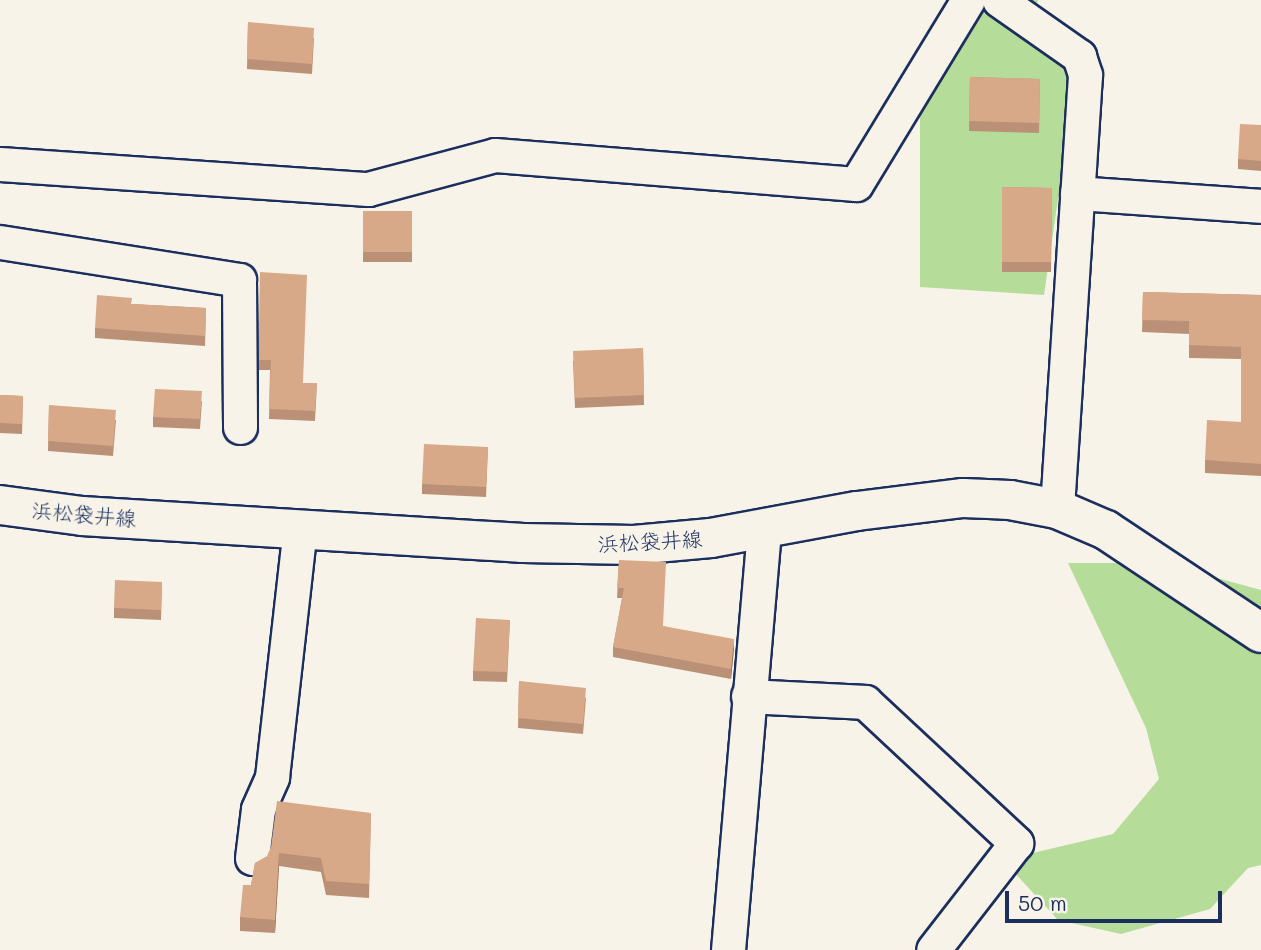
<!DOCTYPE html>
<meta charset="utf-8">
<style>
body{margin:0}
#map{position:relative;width:1261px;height:950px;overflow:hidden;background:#f7f3e8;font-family:Mali,"Klee One",sans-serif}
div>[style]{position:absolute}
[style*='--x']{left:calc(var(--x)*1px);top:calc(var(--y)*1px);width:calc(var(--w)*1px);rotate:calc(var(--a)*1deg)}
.green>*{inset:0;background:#b5dc98}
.roads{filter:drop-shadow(2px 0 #1b2f5e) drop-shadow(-2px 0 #1b2f5e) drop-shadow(0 2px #1b2f5e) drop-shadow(0 -2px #1b2f5e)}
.minor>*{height:33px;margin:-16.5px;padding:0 16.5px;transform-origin:16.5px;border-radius:16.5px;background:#f7f3e8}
.secondary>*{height:38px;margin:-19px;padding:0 19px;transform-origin:19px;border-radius:19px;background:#f7f3e8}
.wall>*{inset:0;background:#ba9176}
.shaded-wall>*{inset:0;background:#977660}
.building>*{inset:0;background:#d8a989}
span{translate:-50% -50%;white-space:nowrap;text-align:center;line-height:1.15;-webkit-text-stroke:5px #f7f3e8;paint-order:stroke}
.street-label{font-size:21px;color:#1b2f5e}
.scale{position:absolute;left:1005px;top:891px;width:217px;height:32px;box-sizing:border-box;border:4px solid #1b2f5e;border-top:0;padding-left:9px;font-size:21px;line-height:24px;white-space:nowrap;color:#1b2f5e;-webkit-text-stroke:5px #f7f3e8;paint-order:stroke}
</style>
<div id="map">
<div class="green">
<i style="clip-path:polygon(968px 0,1038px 0,1031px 22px,1079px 56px,1044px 295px,920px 287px,920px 79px)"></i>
<i style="clip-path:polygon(1068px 563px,1162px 563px,1261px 590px,1261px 865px,1248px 868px,1210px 909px,1121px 934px,1058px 920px,1003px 860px,1113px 834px,1159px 779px,1146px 728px)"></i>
</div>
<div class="roads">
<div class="minor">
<i style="--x:999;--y:0;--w:98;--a:35"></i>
<i style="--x:1079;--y:56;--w:20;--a:72"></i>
<i style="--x:1085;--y:75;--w:435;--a:93.7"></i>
<i style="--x:0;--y:164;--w:369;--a:3.9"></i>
<i style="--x:368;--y:189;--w:131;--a:-15"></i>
<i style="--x:495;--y:155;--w:362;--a:4.6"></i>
<i style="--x:856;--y:184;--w:215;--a:-58.7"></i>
<i style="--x:1077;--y:193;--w:184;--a:4"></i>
<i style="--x:0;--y:242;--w:242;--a:9"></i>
<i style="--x:239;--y:280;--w:147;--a:89.6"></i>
<i style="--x:748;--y:696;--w:117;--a:2.9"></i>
<i style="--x:865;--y:702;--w:207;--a:43"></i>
<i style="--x:1016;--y:843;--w:135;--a:127.8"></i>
<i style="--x:252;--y:858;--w:49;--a:-83"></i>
<i style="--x:258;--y:809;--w:35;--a:-66"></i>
<i style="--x:272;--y:777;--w:250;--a:-83.6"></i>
<i style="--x:728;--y:950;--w:425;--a:-85.1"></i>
</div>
<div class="secondary">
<i style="--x:0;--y:505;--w:83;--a:7.6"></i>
<i style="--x:82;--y:516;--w:442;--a:3.5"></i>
<i style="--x:523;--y:543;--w:111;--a:1"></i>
<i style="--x:634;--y:545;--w:77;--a:-5.2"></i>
<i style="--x:711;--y:538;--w:148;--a:-10.5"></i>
<i style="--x:857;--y:511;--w:107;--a:-7"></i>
<i style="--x:963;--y:498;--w:47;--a:2.4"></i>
<i style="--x:1010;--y:500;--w:48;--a:10.8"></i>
<i style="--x:1057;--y:509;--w:53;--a:23.2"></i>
<i style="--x:1106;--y:530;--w:186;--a:33.6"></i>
</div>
</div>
<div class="wall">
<i style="clip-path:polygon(248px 22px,314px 38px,312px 74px,247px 69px)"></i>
<i style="clip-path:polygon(970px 77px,1040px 79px,1039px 133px,969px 131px)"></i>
<i style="clip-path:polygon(1261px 125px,1261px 171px,1238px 169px,1238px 159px)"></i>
<i style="clip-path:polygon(1002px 187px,1052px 188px,1051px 272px,1002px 272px)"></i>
<i style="clip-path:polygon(363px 211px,412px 211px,412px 262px,363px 262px)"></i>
<i style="clip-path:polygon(260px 272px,303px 383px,317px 383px,315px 421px,269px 419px,270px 370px,259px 370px)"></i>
<i style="clip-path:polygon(1143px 292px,1261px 295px,1261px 476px,1205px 473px,1205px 460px,1241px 422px,1241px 359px,1189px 358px,1189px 334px,1142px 332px)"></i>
<i style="clip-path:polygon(132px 304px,206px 308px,205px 346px,95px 338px,95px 328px)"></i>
<i style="clip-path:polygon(643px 348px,644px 405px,575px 408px,573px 361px)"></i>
<i style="clip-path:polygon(0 395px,23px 396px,22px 434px,0 433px)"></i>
<i style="clip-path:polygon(202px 401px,200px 429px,153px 427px,153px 417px)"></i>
<i style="clip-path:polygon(49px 405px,116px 420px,113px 456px,48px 451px)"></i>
<i style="clip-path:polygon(488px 447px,486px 497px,422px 494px,422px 484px)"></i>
<i style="clip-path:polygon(619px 560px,663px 626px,734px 649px,731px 679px,613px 657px,613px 647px,622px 598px,617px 598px)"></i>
<i style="clip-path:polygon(162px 582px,161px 620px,114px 618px,114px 608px)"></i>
<i style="clip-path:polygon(510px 620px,507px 682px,473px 681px,473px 671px)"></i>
<i style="clip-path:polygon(519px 681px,586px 698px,583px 734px,518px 728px)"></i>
<i style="clip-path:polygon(371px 813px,369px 898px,326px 895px,321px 872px,279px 866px,275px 933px,240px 931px,240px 917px,251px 885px,255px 863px)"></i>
</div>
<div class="shaded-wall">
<i style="clip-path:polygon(734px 639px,734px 649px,731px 679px,731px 669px)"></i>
<i style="clip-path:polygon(279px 853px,279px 866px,275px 933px,275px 920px)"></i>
</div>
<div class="building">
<i style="clip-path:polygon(248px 22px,314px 28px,312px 64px,247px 59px)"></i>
<i style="clip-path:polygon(970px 77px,1040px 79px,1039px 123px,969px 121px)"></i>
<i style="clip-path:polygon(1240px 124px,1261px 125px,1261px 161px,1238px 159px)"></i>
<i style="clip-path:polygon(1002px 187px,1052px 188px,1051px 262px,1002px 262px)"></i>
<i style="clip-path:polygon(363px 211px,412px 211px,412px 252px,363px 252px)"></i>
<i style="clip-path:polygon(260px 272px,307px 275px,303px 383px,317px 383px,315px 411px,269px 409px,271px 360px,259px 360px)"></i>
<i style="clip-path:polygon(1143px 292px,1261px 295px,1261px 464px,1205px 460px,1207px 420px,1241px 422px,1241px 347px,1189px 345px,1189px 321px,1142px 320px)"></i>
<i style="clip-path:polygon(97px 295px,132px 298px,131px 304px,206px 308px,205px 336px,95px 328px)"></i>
<i style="clip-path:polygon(643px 348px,644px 395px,575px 398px,573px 351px)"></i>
<i style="clip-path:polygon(155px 389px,202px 391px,200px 419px,153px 417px)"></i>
<i style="clip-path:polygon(0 395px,23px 396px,22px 424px,0 423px)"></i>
<i style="clip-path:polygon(49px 405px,116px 410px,113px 446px,48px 441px)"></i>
<i style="clip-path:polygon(424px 444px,488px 447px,486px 487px,422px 484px)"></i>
<i style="clip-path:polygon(619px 560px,666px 562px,663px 626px,734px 639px,731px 669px,613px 647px,624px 588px,617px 588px)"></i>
<i style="clip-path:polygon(115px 580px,162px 582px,161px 610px,114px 608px)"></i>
<i style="clip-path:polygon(476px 618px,510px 620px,507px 672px,473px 671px)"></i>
<i style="clip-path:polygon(519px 681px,586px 688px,583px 724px,518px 718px)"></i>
<i style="clip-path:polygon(277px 801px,371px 813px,369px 884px,326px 881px,321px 858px,279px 853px,275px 920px,240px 917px,243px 885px,251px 885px,255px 863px,267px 856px,271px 847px)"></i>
</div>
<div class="street-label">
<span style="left:84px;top:514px;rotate:5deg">浜松袋井線</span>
<span style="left:650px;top:541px;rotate:-3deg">浜松袋井線</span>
</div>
<div class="scale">50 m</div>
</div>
